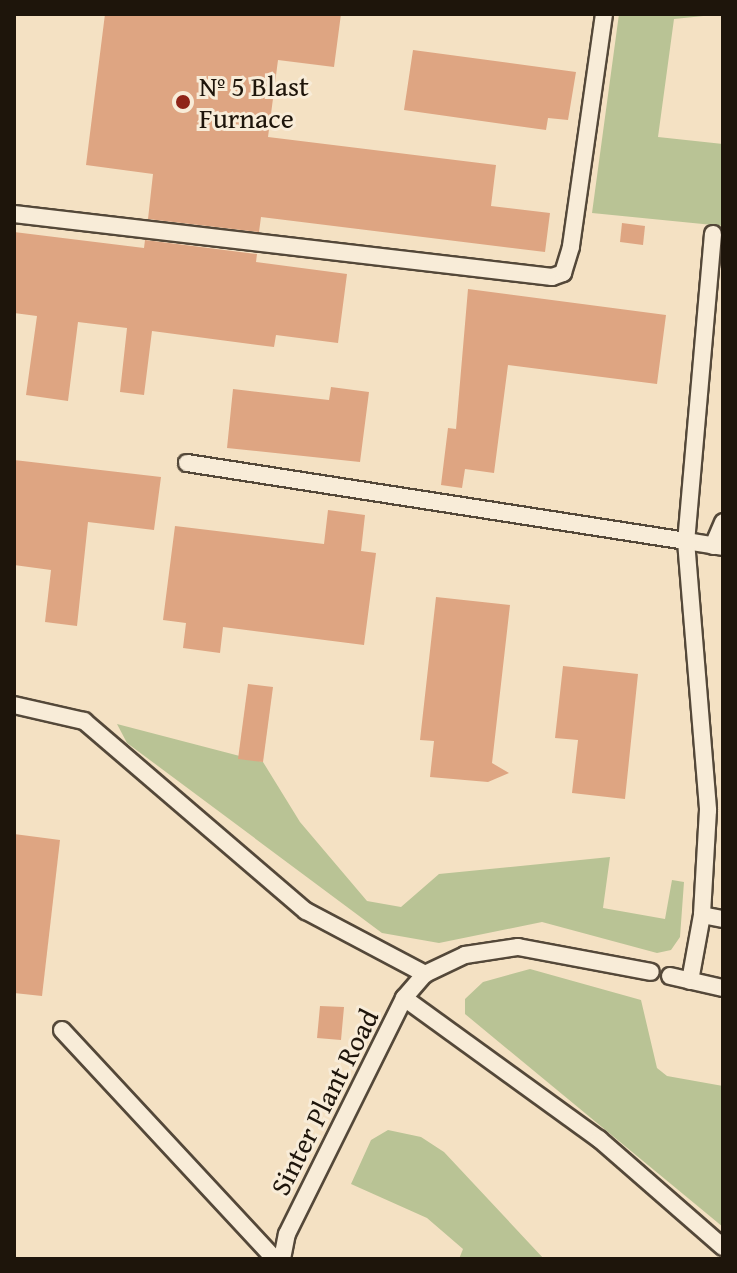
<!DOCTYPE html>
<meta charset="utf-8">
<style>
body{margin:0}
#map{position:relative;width:737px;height:1273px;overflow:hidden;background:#f4e1c3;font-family:"Gentium Book Plus",serif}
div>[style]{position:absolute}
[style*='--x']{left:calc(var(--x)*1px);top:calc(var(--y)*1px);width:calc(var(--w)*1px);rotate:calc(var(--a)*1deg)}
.green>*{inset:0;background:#b9c395}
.building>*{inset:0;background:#dea582}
.roads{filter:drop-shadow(2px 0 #544839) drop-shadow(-2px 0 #544839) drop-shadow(0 2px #544839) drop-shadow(0 -2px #544839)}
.service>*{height:16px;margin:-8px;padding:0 8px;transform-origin:8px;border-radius:8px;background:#f8ecd8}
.dots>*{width:22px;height:22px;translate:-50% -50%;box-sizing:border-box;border:4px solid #f8ecd8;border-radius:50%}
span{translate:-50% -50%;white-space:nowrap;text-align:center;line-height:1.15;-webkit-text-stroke:6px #f8ecd8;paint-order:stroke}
.poi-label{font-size:28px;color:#1e150b}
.left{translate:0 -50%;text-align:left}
.street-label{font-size:28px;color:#1e150b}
.frame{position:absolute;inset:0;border:16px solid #1e150b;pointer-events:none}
</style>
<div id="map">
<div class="green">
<i style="clip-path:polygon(619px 14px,723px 14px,674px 19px,658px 137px,723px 144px,723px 226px,592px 213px)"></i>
<i style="clip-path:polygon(117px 724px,263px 762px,300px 822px,367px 901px,401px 907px,439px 874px,610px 857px,603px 908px,665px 919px,672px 880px,684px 882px,680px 937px,671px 950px,657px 953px,542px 922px,439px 943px,382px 933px,127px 743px)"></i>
<i style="clip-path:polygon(530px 969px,641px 1000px,657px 1068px,667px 1076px,723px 1086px,723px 1227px,465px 1014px,465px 999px,483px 982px)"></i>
<i style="clip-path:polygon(388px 1130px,421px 1137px,444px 1152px,544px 1259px,459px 1259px,463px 1249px,427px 1218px,351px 1184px,371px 1140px)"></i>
</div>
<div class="building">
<i style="clip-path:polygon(105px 14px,341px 14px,334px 67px,278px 60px,268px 137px,496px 165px,491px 206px,550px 213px,545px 252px,261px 217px,259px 232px,148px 219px,153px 174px,86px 165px)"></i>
<i style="clip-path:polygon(413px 50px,576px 72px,568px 120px,548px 118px,546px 130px,404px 110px)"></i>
<i style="clip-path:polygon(622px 223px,645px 226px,643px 245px,620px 242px)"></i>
<i style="clip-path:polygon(14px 232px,144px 248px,145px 240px,257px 254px,256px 262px,347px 274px,338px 343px,276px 335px,274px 347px,152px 331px,144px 395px,120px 392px,127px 328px,78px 322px,68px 401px,26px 395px,37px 316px,14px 313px)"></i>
<i style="clip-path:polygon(468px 289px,666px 315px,657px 384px,508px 365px,494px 473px,465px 469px,462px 488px,441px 485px,448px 428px,456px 429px)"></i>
<i style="clip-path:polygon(331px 387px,369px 392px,360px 462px,227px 448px,233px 389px,329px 400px)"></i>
<i style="clip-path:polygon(14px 460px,161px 477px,154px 530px,88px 522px,77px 626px,45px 622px,51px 570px,14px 565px)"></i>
<i style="clip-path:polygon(328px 510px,365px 515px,361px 551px,376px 553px,364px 645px,223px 627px,220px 653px,183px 648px,186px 623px,163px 620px,175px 526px,324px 544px)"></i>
<i style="clip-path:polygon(436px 597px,510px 605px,492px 763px,509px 773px,488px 782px,430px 777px,434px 741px,420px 740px)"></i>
<i style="clip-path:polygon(563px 666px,638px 674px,625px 799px,572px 793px,578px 740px,555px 738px)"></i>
<i style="clip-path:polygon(248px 684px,273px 687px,263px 762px,238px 759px)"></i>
<i style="clip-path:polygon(14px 834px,60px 840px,42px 996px,14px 993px)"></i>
<i style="clip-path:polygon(320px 1006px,344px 1007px,341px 1040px,317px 1038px)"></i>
</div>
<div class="roads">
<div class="service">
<i style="--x:14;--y:214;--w:542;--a:6.68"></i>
<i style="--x:552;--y:277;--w:12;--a:-20"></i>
<i style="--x:563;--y:273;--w:28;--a:-73"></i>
<i style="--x:571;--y:246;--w:234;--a:-81.9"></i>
<i style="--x:713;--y:234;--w:308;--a:95"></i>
<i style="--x:686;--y:541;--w:37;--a:9"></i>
<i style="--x:187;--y:463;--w:505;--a:8.88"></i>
<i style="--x:686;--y:541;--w:270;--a:85.3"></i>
<i style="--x:708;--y:810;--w:105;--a:93.3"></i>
<i style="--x:702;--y:915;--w:67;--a:100.3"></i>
<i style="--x:713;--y:546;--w:26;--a:-67"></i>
<i style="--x:14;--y:705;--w:72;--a:12.9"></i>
<i style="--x:84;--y:721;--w:292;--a:40.6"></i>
<i style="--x:306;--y:911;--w:135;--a:27.9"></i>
<i style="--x:702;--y:915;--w:21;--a:11"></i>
<i style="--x:670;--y:976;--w:54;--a:12.8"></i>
<i style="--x:404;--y:998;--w:241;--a:35.9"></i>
<i style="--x:599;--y:1139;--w:164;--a:41.1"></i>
<i style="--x:62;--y:1030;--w:313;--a:47.1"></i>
<i style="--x:282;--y:1259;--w:25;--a:-79"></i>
<i style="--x:287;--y:1234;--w:263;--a:-63.6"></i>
<i style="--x:404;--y:998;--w:32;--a:-49"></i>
<i style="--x:425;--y:974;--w:44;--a:-25.4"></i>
<i style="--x:465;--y:955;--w:54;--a:-8.6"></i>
<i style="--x:518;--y:947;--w:135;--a:10.6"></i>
</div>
</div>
<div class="dots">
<i style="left:183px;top:102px;background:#8f2418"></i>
</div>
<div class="poi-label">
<span class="left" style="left:199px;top:102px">Nº 5 Blast<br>Furnace</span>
</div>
<div class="street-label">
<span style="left:324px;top:1102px;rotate:-63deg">Sinter Plant Road</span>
</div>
<div class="frame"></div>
</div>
